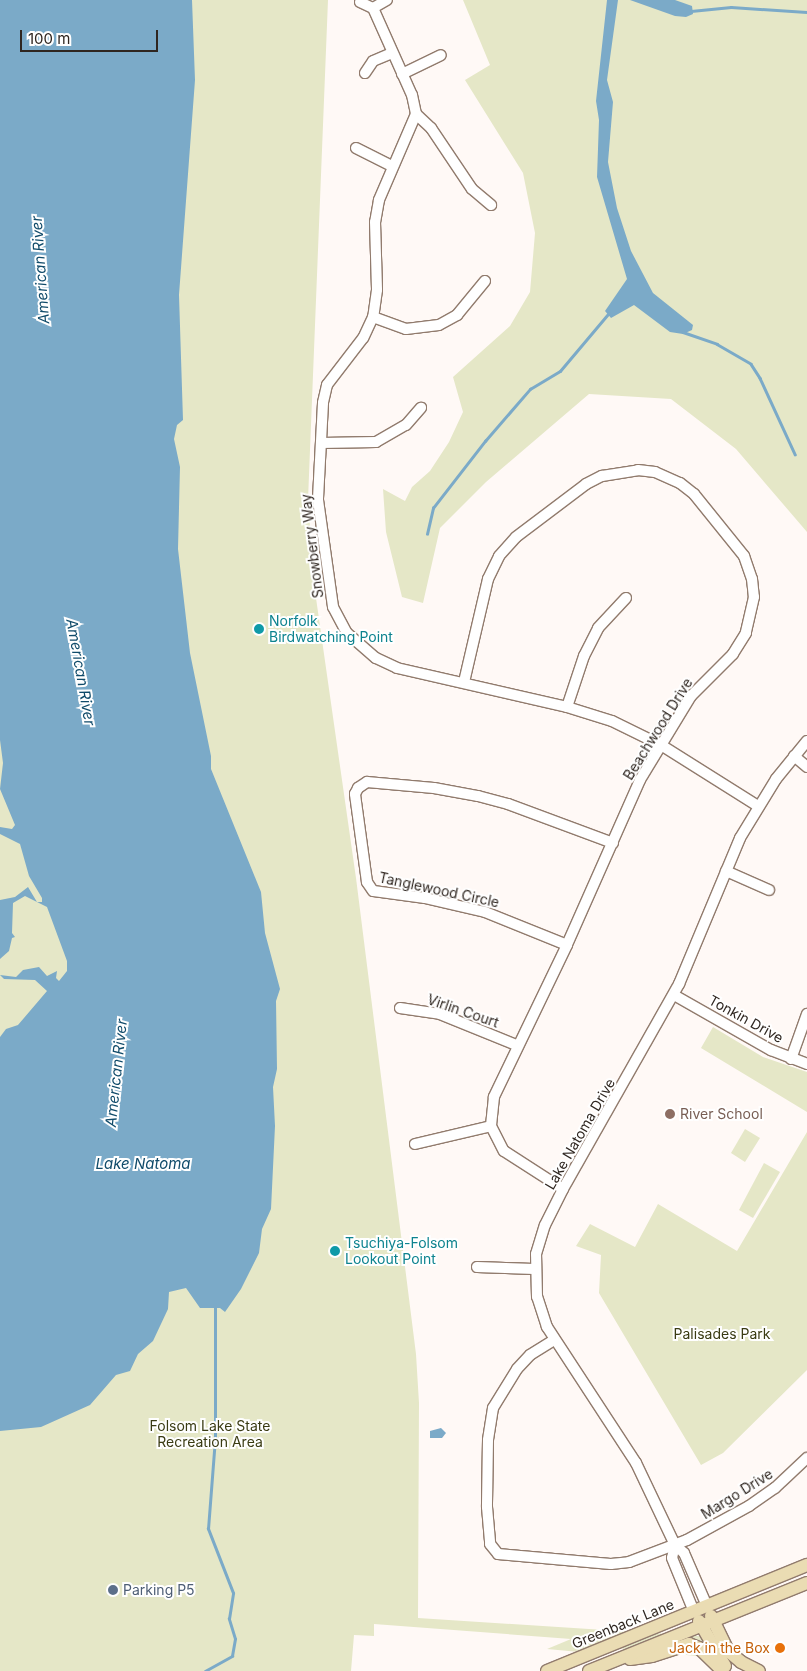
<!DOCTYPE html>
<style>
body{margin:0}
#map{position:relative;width:807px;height:1671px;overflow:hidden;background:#fff9f6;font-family:Inter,sans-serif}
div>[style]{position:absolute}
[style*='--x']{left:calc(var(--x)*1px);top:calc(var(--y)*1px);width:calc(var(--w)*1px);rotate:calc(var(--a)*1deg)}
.green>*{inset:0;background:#e5e7c7}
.water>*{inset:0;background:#7baac8}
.stream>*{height:2.5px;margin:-1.25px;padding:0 1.25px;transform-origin:1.25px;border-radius:1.25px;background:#7baac8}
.roads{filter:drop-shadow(1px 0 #917b6d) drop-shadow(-1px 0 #917b6d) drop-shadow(0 1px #917b6d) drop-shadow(0 -1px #917b6d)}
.minor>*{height:10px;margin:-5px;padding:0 5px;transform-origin:5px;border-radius:5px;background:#fff}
.major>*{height:12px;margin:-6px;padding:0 6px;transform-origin:6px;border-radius:6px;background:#eadcb3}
.dots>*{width:14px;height:14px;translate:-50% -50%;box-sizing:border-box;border:2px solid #fff;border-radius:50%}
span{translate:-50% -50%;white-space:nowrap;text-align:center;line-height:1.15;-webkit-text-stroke:4px #fff;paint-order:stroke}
.street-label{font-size:14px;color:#2f2620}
.culture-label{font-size:14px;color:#0d838f}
.left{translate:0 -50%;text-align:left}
.education-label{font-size:14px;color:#785e54}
.park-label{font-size:14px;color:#3a3b13}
.service-label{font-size:14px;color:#4e5e75}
.food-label{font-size:14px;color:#c56008}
.right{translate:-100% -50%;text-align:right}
.water-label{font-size:15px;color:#104b6a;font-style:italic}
.scale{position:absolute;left:20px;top:30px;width:138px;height:22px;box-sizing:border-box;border:2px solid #2f2620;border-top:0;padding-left:6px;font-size:15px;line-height:18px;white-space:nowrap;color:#2f2620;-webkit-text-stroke:4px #fff;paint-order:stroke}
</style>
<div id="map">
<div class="green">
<i style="clip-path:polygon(0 0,328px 0,308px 500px,314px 584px,356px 878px,416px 1354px,419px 1403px,418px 1618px,728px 1638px,726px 1659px,617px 1648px,601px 1654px,547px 1649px,571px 1639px,374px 1624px,374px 1636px,354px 1635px,351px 1671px,0 1671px)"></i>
<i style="clip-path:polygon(463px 0,807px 0,807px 532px,736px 449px,671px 399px,589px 394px,486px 482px,440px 528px,423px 603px,402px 597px,386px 532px,383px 489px,405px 501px,412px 487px,430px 471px,449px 442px,463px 412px,453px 377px,510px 326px,530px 292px,535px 233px,523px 173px,465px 80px,490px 65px)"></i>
<i style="clip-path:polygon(713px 1027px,763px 1057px,807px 1072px,807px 1112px,701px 1048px)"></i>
<i style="clip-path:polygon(745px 1129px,760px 1138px,745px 1162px,731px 1153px)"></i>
<i style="clip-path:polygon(807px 1132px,807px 1370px,723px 1453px,701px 1465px,599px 1293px,601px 1255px,576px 1246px,590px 1224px,635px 1247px,658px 1204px,737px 1251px)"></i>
<i style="clip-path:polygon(764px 1163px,780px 1172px,753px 1218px,739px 1210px)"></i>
</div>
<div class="water">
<i style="clip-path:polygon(0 0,192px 0,195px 80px,179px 295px,183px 420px,177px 425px,174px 439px,180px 467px,178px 549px,190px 653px,211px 756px,211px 769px,261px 892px,265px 933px,280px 989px,276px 1001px,277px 1069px,273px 1087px,275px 1126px,271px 1209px,262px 1229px,259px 1253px,241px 1289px,225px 1312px,220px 1308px,200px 1308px,186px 1288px,169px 1292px,168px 1309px,153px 1341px,138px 1354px,130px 1371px,116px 1375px,90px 1405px,41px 1427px,0 1431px,0 1037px,6px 1029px,18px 1025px,47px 991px,35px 980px,4px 979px,0 975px,16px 977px,23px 970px,39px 967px,47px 976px,57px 971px,56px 978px,59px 981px,67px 971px,67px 961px,47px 907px,25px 896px,13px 903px,12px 933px,15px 937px,12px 938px,9px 951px,0 959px,0 900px,15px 897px,28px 887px,37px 902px,42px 902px,42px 898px,29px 876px,20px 844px,0 834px,0 827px,12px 829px,15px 825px,0 789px,3px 763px,0 740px)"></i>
<i style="clip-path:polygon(607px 0,618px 0,607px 80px,613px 102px,608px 162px,617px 208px,631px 251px,653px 293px,693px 325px,692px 330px,683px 334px,670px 332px,634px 305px,611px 318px,605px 311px,627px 279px,597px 177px,599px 120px,596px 101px)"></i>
<i style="clip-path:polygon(630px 0,675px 0,692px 6px,693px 14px,686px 17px,675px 16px)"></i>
<i style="clip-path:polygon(441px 1428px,446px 1433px,442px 1438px,430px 1438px,430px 1431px)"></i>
</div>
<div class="stream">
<i style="--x:691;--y:11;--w:40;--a:-5.7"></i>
<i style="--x:731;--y:7;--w:76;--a:3.8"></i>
<i style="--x:683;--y:332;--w:36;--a:19"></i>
<i style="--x:717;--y:344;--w:39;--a:30"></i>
<i style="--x:751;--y:364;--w:17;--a:57"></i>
<i style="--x:760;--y:378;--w:84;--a:65.3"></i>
<i style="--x:427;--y:534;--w:27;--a:-77"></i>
<i style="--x:433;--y:508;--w:85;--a:-52.2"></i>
<i style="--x:485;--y:441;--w:69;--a:-49.1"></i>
<i style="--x:530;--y:389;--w:35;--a:-31"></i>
<i style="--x:560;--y:371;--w:75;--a:-49.9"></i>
<i style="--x:205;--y:1671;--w:31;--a:-29"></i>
<i style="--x:232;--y:1656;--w:17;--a:-80"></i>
<i style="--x:235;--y:1639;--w:21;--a:-107"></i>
<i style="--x:229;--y:1619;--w:26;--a:-81"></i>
<i style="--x:233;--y:1593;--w:69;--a:-111.3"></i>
<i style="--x:208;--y:1529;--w:91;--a:-85.6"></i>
<i style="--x:215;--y:1438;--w:133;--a:-90"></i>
</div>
<div class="roads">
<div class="minor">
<i style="--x:360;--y:2;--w:14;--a:25"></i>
<i style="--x:373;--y:8;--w:95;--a:65.9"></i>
<i style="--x:412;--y:95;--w:19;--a:78"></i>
<i style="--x:373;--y:8;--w:16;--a:-30"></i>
<i style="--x:365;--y:73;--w:14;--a:-56"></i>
<i style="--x:373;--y:61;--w:21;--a:-23"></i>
<i style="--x:402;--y:74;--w:43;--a:-26"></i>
<i style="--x:416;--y:114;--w:94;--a:113.3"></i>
<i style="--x:379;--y:200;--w:22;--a:100"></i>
<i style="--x:375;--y:222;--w:68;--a:88.3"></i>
<i style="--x:377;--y:290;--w:27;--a:98"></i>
<i style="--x:373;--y:317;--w:23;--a:115"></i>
<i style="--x:363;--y:338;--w:59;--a:127.5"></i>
<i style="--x:327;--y:385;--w:18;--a:103"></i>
<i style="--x:323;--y:403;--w:97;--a:93"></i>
<i style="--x:318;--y:500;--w:108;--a:82"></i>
<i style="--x:333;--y:607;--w:30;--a:62"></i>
<i style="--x:347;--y:633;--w:38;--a:41"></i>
<i style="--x:376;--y:658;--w:23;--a:25"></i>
<i style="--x:397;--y:668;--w:174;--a:12.9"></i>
<i style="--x:567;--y:707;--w:47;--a:17.3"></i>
<i style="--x:612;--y:721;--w:55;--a:26.1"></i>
<i style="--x:661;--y:745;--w:115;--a:32.2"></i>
<i style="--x:416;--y:114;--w:21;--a:43"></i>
<i style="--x:431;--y:128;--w:73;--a:56.1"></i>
<i style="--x:472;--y:189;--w:25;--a:40"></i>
<i style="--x:356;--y:148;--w:40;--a:26.6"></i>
<i style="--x:373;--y:317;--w:35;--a:20"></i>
<i style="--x:406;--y:329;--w:33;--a:-7"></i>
<i style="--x:439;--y:325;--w:21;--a:-29"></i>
<i style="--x:457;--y:315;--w:44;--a:-50.5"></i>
<i style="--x:321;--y:443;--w:55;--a:-1"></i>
<i style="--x:376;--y:442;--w:34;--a:-30"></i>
<i style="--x:406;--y:425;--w:23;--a:-49"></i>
<i style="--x:464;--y:682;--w:106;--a:-76.9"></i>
<i style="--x:488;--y:579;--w:25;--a:-64"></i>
<i style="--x:499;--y:556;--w:25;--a:-48"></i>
<i style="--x:516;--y:537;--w:88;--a:-37.1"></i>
<i style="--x:586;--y:484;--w:18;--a:-27"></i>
<i style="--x:602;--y:476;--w:36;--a:-9"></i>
<i style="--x:638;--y:470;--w:17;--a:7"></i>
<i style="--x:655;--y:472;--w:27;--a:24"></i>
<i style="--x:680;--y:483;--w:18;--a:38"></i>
<i style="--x:694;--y:494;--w:80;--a:51.1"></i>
<i style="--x:744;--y:556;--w:24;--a:71"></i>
<i style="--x:752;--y:579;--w:18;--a:84"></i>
<i style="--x:754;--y:597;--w:37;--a:103"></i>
<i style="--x:746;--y:633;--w:25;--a:122"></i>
<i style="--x:733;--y:654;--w:59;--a:135"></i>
<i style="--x:691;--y:696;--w:98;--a:121.3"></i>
<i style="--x:640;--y:780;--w:180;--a:113.9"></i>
<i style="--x:567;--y:945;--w:169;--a:115.7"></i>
<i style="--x:494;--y:1097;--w:29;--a:96"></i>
<i style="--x:491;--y:1126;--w:28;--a:63"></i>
<i style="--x:504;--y:1151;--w:70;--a:32.8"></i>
<i style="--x:567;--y:707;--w:54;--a:-71.6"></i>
<i style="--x:584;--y:656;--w:31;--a:-63"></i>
<i style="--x:598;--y:628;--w:41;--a:-47"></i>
<i style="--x:794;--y:756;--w:17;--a:40"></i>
<i style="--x:726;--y:871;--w:47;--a:23.8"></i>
<i style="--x:567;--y:945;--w:88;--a:-158.1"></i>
<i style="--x:485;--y:912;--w:62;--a:-166.9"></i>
<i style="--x:425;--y:898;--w:52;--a:-172.3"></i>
<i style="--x:373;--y:891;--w:11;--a:-124"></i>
<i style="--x:367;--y:882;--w:89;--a:-97.8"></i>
<i style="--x:355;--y:794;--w:7;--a:-63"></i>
<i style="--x:358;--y:788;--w:11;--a:-34"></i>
<i style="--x:367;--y:782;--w:67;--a:5.1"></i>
<i style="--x:434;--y:788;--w:45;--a:10.3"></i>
<i style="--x:478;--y:796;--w:31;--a:15"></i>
<i style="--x:508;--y:804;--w:112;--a:20.4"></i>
<i style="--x:674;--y:995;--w:112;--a:29.6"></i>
<i style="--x:771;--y:1050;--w:39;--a:21"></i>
<i style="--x:400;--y:1008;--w:40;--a:8.5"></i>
<i style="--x:440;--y:1014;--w:82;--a:22.2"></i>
<i style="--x:791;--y:1059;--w:48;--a:-70.4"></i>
<i style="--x:415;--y:1144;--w:78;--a:-13.3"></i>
<i style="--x:477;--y:1267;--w:57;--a:2"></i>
<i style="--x:554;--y:1340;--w:28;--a:148"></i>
<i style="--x:530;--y:1355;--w:19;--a:133"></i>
<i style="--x:517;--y:1369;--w:46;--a:121.6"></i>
<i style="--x:493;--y:1408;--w:32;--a:99"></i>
<i style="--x:488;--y:1440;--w:67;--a:90.9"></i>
<i style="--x:487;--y:1507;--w:37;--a:85"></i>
<i style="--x:490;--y:1544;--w:13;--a:51"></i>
<i style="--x:498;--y:1554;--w:113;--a:5.1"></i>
<i style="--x:611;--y:1564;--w:18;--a:-6"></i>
<i style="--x:629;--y:1562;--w:62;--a:-20.8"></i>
<i style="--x:687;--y:1540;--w:71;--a:-28.7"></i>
<i style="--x:749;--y:1506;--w:32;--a:-35"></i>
<i style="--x:775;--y:1488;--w:44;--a:-43.2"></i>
<i style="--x:675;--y:1545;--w:13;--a:103"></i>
<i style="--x:672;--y:1558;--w:58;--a:67.8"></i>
<i style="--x:707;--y:1606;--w:58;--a:-113.5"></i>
<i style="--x:684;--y:1553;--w:12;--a:-138"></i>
<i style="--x:675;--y:1545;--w:91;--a:-115.4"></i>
<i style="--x:636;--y:1463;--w:163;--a:-123.2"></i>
<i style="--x:547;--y:1327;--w:32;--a:-108"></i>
<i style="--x:537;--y:1297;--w:43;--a:-91.3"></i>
<i style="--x:536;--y:1254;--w:30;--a:-73"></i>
<i style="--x:545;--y:1225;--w:40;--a:-63.4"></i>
<i style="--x:563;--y:1189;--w:236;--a:-60.5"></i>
<i style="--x:679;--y:984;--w:158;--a:-67.3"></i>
<i style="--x:740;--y:838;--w:69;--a:-58.6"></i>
<i style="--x:776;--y:779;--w:49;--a:-50.8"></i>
</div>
<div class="major">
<i style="--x:711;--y:1616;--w:39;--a:64"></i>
<i style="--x:728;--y:1651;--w:17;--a:40"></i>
<i style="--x:741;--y:1662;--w:20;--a:27"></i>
<i style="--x:699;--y:1621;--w:52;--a:60"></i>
<i style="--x:630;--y:1659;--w:22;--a:-8"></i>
<i style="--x:652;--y:1656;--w:39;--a:-18"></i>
<i style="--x:689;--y:1644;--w:11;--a:22"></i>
<i style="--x:699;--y:1648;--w:33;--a:44"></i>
<i style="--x:547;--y:1671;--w:281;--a:-22.2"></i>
<i style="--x:589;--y:1671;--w:235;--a:-22"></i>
</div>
</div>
<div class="dots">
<i style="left:259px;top:629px;background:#0f9aa8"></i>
<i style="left:670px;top:1114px;background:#8d6e63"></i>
<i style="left:335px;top:1251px;background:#0f9aa8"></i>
<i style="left:113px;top:1590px;background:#5c6f8a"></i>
<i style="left:780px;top:1648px;background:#e8710a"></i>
</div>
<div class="street-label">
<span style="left:312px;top:546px;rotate:-97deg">Snowberry Way</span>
<span style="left:658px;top:729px;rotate:-58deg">Beachwood Drive</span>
<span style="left:439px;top:890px;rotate:12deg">Tanglewood Circle</span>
<span style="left:463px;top:1011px;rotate:19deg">Virlin Court</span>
<span style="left:746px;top:1019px;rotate:29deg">Tonkin Drive</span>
<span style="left:580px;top:1134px;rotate:-60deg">Lake Natoma Drive</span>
<span style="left:737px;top:1494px;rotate:-32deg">Margo Drive</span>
<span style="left:623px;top:1624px;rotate:-22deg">Greenback Lane</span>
</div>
<div class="culture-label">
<span class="left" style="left:269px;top:629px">Norfolk<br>Birdwatching Point</span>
<span class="left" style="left:345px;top:1251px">Tsuchiya-Folsom<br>Lookout Point</span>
</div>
<div class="education-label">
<span class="left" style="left:680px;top:1114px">River School</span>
</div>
<div class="park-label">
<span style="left:722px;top:1334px">Palisades Park</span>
<span style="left:210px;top:1434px">Folsom Lake State<br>Recreation Area</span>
</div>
<div class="service-label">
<span class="left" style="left:123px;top:1590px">Parking P5</span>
</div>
<div class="food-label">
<span class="right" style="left:770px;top:1648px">Jack in the Box</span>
</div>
<div class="water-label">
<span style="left:40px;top:270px;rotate:-94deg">American River</span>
<span style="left:81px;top:672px;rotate:80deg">American River</span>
<span style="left:116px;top:1073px;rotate:-84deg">American River</span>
<span style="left:143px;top:1164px">Lake Natoma</span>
</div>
<div class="scale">100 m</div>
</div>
